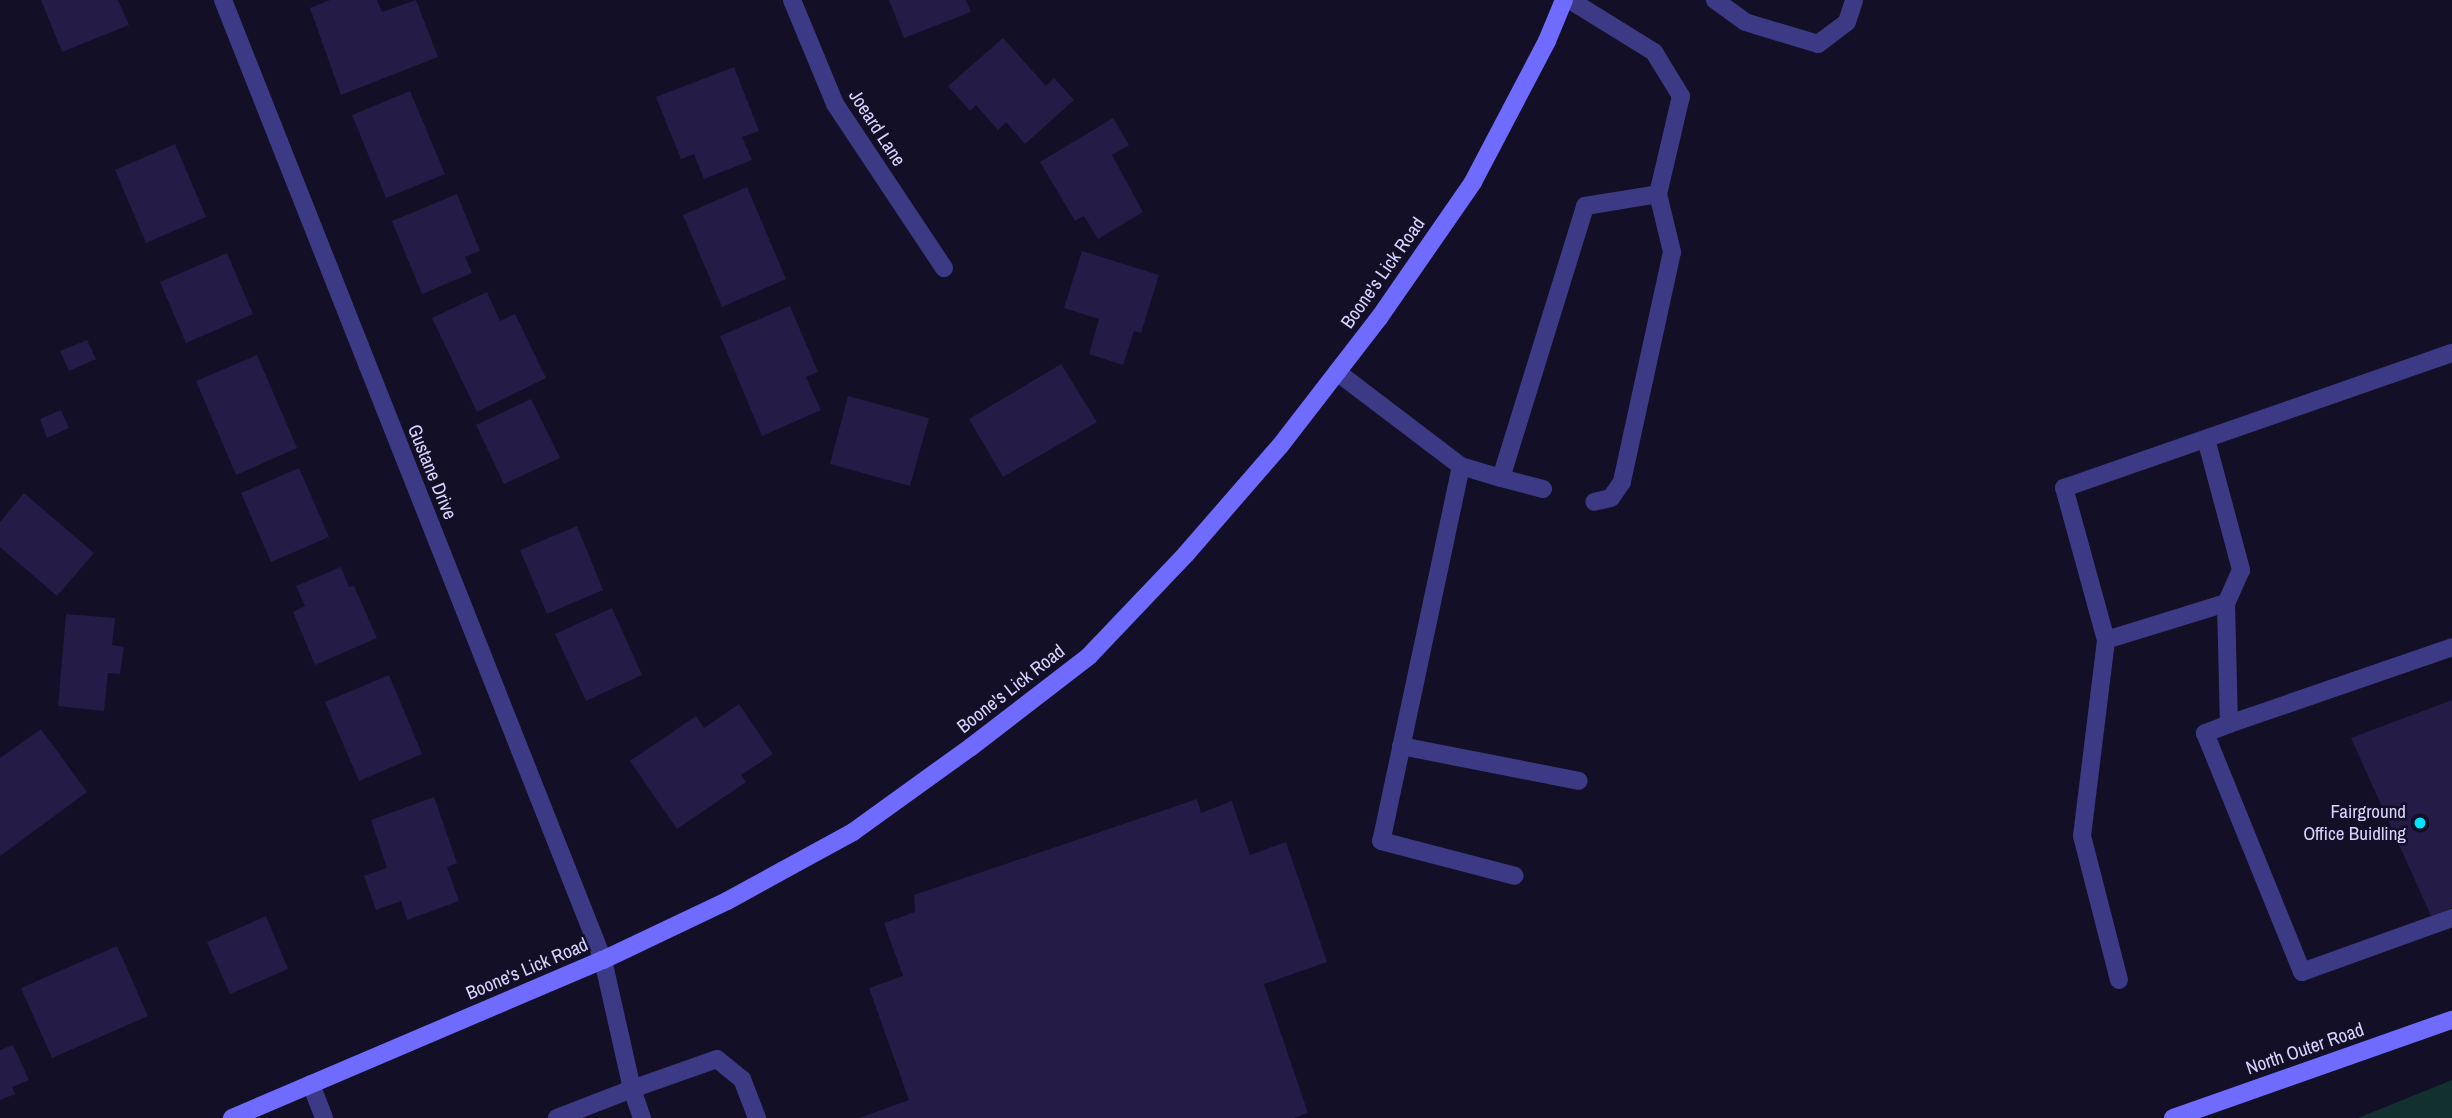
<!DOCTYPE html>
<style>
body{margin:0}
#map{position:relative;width:2452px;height:1118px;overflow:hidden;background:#130f26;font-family:"Archivo Narrow",sans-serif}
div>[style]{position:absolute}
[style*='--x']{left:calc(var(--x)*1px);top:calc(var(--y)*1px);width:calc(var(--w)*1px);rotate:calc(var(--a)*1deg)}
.green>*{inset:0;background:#12302f}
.building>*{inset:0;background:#241b47}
.lane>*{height:18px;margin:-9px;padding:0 9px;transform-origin:9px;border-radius:9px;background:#3d3a85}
.street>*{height:18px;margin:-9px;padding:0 9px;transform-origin:9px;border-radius:9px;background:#3d3a85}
.secondary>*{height:18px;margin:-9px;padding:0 9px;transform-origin:9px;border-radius:9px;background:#6f6bff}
.dots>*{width:19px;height:19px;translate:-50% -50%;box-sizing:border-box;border:4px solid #130f26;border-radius:50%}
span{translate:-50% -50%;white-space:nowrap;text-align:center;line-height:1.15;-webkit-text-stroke:5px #130f26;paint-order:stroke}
.street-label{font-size:19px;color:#d9d4ff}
.poi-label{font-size:19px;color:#d9d4ff}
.right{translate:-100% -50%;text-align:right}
</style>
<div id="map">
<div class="green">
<i style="clip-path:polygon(2452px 1080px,2452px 1118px,2358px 1118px)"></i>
</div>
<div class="building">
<i style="clip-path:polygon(41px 0,118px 0,129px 25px,62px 52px)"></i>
<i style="clip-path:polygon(330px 0,377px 0,382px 12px,416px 0,438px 57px,341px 95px,310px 8px)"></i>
<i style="clip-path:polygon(889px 0,966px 0,971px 12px,904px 38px)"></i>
<i style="clip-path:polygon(1003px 38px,1046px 86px,1054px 78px,1074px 100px,1025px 144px,1006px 122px,998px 130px,976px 105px,970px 111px,948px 86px)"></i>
<i style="clip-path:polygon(734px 67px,759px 131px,742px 137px,752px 160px,704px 179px,694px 154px,681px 159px,656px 97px)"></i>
<i style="clip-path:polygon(410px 91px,445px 174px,386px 198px,352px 115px)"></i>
<i style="clip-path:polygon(1113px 118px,1129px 145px,1112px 155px,1143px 212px,1098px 239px,1084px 216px,1075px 221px,1040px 162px)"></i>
<i style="clip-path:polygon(175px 144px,206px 217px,146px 243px,115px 170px)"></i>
<i style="clip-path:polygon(747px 187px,786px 279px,722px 307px,683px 215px)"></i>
<i style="clip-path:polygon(457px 194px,480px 251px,465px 257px,472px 273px,422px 294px,392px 221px)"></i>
<i style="clip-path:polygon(1082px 251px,1159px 275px,1141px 333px,1134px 331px,1123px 365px,1089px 354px,1099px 319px,1064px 308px)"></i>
<i style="clip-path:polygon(227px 253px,253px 314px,186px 343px,160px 282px)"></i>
<i style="clip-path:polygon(487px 292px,500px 321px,515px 314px,546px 378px,477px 412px,432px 318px)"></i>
<i style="clip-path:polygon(790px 306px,818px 372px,806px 377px,821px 410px,762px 436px,720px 336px)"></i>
<i style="clip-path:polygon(87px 340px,96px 359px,69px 371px,60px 351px)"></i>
<i style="clip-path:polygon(257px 355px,297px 448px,236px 475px,196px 381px)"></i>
<i style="clip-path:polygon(1061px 364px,1097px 422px,1003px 477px,969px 419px)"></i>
<i style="clip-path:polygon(848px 396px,929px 418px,910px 486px,830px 464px)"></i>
<i style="clip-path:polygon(531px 399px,560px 458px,504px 484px,476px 425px)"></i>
<i style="clip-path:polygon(61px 410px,69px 428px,47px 438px,40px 419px)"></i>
<i style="clip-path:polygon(299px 468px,329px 537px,271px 562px,241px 493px)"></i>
<i style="clip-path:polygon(24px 493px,94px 553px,57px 596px,0 547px,0 522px)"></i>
<i style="clip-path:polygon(577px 526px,603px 590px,547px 614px,520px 550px)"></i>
<i style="clip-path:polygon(341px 567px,349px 587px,354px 586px,377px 638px,315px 665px,293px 612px,305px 606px,296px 586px)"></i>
<i style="clip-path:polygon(612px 608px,642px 675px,586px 701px,555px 634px)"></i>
<i style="clip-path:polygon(66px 614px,115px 618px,112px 645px,124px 647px,120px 674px,108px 673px,104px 711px,58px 706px)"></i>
<i style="clip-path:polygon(389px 675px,422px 754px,359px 781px,325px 702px)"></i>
<i style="clip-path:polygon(2452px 700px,2452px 908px,2431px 916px,2351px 738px)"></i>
<i style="clip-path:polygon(739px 704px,773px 754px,741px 775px,746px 782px,677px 829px,630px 761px,696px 716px,704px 728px)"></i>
<i style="clip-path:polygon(41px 729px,87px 792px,0 856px,0 758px)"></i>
<i style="clip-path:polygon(434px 797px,457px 863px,447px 867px,459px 901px,407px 920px,401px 901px,376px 910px,364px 876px,387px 868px,371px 820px)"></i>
<i style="clip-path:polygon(1197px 799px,1201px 813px,1232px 801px,1250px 855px,1286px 842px,1327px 962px,1264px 984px,1308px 1113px,1294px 1118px,859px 1118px,909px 1100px,869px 988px,903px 976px,884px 923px,915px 912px,914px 895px)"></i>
<i style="clip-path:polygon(266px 916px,288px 969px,230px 994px,207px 942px)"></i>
<i style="clip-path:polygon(117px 946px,148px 1016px,52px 1058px,21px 988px)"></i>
<i style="clip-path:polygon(13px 1045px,29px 1080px,12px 1087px,15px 1094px,0 1100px,0 1050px)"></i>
</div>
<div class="lane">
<i style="--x:1570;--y:0;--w:99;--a:31.8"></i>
<i style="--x:1654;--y:52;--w:52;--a:58.5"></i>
<i style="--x:1681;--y:96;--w:101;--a:103.2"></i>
<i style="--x:1715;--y:0;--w:37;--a:36"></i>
<i style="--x:1745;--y:22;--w:76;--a:16.8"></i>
<i style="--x:1818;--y:44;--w:36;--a:-37"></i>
<i style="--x:1847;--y:22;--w:23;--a:-72"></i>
<i style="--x:1337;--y:372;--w:156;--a:37.2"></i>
<i style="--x:1461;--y:466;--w:42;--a:16.7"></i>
<i style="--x:2206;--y:439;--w:136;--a:75"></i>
<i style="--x:2241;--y:570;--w:36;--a:114"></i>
<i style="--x:1461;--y:466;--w:383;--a:102"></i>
<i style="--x:1381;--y:841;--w:138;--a:14.6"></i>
<i style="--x:1543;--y:489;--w:43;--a:-165.3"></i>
<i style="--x:1501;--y:478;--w:285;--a:-72.8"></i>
<i style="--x:1585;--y:206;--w:74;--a:-9.3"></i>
<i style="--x:1658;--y:194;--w:60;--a:76.4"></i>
<i style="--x:1672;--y:252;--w:235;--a:102.3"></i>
<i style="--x:1622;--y:482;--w:19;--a:125"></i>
<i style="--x:1611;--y:498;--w:17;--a:167"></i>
<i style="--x:2106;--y:640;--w:126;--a:-17.1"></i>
<i style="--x:2226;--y:603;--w:121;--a:88.6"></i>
<i style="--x:2229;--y:724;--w:26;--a:159"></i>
<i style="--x:2205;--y:733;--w:258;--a:67.9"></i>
<i style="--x:2302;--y:972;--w:159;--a:-19.8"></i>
<i style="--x:2229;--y:724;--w:236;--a:-19"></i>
<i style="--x:1401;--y:746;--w:181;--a:11.1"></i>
<i style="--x:603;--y:960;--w:132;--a:77.3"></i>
<i style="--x:632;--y:1089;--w:90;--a:-19.4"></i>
<i style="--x:717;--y:1059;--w:32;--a:39"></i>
<i style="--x:742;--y:1079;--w:42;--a:69"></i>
<i style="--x:2119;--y:980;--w:149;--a:-104.4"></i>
<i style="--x:2082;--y:836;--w:197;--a:-83"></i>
<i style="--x:2106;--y:640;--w:158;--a:-105.4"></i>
<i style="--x:2064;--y:488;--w:411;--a:-19.2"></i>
<i style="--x:311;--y:1084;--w:36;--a:69"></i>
<i style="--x:557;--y:1118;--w:80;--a:-21.1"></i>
<i style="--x:632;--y:1089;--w:31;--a:71"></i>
</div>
<div class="street">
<i style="--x:223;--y:0;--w:1032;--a:68.4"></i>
<i style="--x:792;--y:0;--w:113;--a:67.5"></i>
<i style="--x:835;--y:104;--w:197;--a:56.4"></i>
</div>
<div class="secondary">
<i style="--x:232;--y:1118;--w:403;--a:-23.1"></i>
<i style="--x:603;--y:960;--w:137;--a:-25.4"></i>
<i style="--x:727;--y:901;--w:144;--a:-28.7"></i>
<i style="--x:853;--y:832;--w:145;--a:-35.8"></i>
<i style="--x:971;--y:747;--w:149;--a:-37.6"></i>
<i style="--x:1089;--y:656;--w:141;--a:-46.4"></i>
<i style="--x:1186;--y:554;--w:143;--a:-49"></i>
<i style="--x:1280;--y:446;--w:162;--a:-52.3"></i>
<i style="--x:1379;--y:318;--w:165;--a:-55.3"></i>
<i style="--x:1473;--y:182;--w:159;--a:-62.3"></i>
<i style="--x:1547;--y:41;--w:44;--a:-67.5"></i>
<i style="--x:2173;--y:1118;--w:296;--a:-19.4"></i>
</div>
<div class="dots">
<i style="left:2420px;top:823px;background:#00e5ff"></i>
</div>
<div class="street-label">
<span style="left:877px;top:128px;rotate:57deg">Joeard Lane</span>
<span style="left:1383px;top:273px;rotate:-55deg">Boone's Lick Road</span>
<span style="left:432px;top:472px;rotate:68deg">Gustane Drive</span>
<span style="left:1011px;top:689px;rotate:-38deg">Boone's Lick Road</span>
<span style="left:527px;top:969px;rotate:-23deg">Boone's Lick Road</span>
<span style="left:2305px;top:1049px;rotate:-19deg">North Outer Road</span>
</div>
<div class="poi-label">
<span class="right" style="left:2406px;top:823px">Fairground<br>Office Buidling</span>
</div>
</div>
